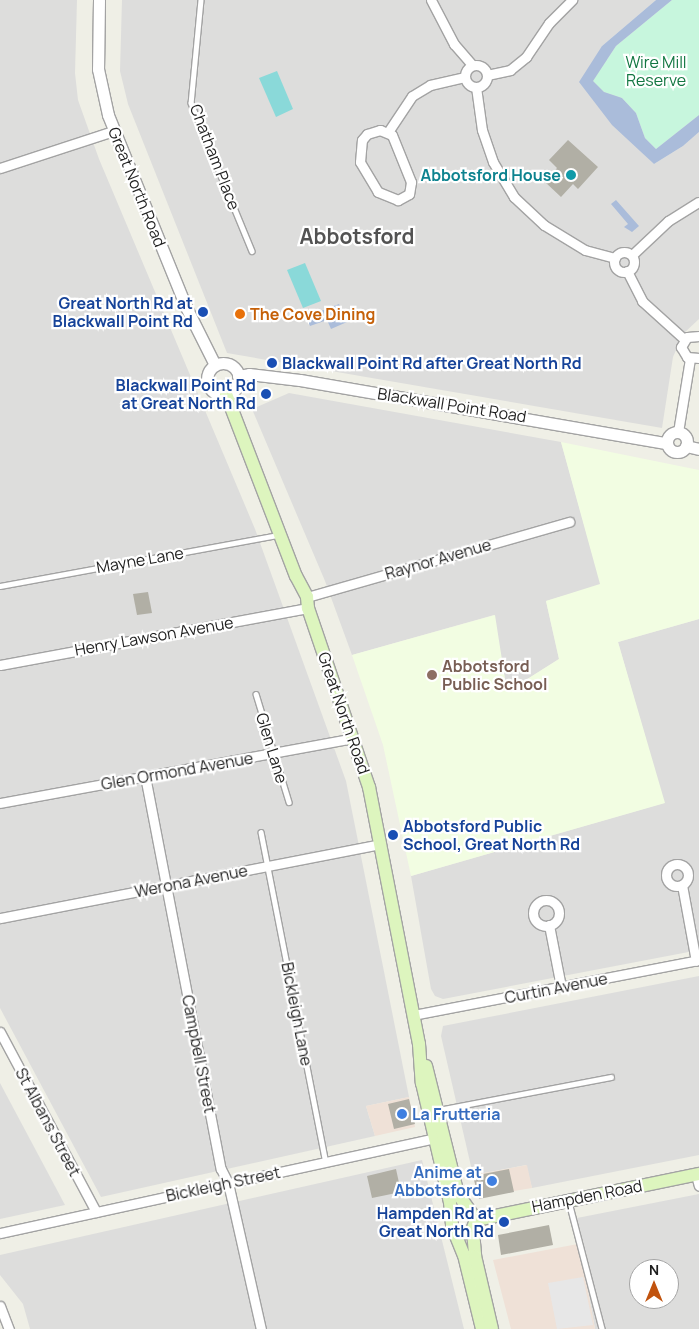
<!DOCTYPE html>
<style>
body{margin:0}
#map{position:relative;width:699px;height:1329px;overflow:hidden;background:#efefe6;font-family:Manrope,sans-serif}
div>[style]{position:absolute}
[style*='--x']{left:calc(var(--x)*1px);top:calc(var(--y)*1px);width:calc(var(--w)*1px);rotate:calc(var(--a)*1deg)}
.residential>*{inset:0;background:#dddddc}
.commercial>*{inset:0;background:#efe1d7}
.education>*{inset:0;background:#f2fde2}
.park>*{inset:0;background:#c7f6dd}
.pitch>*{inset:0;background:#8ad9d9}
.parking>*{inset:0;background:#e7e7e7}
.water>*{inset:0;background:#aabcda}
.building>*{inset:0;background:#b1afa5}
.roads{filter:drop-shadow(1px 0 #a3a3a3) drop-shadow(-1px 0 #a3a3a3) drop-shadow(0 1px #a3a3a3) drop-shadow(0 -1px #a3a3a3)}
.service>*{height:4.5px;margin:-2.25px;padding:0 2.25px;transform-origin:2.25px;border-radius:2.25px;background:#fff}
.minor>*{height:9px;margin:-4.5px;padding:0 4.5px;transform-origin:4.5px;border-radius:4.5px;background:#fff}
.minor>.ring{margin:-4.5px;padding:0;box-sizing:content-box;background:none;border:9px solid #fff;border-radius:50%}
.tertiary>*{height:11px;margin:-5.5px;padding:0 5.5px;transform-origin:5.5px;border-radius:5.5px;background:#fff}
.tertiary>.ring{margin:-5.5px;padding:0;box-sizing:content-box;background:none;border:11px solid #fff;border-radius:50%}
.secondary>*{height:12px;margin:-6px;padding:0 6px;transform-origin:6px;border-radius:6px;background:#ddf5be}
.dots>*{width:14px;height:14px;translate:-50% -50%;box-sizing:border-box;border:2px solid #fff;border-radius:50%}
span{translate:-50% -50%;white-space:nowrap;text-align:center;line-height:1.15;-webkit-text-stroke:4.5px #fff;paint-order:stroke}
.park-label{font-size:16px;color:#137742}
.street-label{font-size:16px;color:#1f1f1f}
.culture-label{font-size:16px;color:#0d838f;font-weight:700}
.right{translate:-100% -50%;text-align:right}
.transit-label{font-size:16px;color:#164399;font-weight:700}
.left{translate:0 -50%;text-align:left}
.food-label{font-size:16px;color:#c56008;font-weight:700}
.education-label{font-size:16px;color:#785e54;font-weight:700}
.shop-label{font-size:16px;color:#366cbe;font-weight:700}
.district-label{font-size:21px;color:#525252;font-weight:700}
.north{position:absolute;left:629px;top:1259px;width:50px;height:50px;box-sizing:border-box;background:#fff;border:1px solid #a5a5a5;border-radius:50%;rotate:0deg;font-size:14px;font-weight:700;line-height:20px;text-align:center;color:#1f1f1f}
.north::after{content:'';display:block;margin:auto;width:18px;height:22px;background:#c1530e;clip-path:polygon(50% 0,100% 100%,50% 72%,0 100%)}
</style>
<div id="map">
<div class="residential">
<i style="clip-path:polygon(0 0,77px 0,75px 73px,78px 100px,99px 159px,255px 529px,346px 781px,409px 1097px,366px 1106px,375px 1136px,101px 1197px,0 1008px)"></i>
<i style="clip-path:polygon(122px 0,656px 0,602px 46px,640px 150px,654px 164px,683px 146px,699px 132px,699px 319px,683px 334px,673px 357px,662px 428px,227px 353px,128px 104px,120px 71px)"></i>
<i style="clip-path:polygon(289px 393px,561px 442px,601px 585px,546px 601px,559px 659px,507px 692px,494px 615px,352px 655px,325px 581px,252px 409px)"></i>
<i style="clip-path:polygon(699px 619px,699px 950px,443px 999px,435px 996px,431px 989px,411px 876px,664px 803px,618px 642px)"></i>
<i style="clip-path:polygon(699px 976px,699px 1155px,532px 1188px,526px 1165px,473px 1175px,441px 1036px,443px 1026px)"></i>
<i style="clip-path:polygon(0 1083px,65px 1205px,0 1219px)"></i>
<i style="clip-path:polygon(422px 1160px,464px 1329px,30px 1329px,23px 1304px,0 1275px,0 1255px)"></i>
<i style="clip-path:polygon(evenodd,699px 1194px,699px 1329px,595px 1329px,585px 1274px,591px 1272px,577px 1218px,699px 1194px,639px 1269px,669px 1269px,669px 1299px,639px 1299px,639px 1269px)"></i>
</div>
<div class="commercial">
<i style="clip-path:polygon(409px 1097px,415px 1127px,375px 1136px,366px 1106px)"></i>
<i style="clip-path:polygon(527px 1165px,532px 1188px,478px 1197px,473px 1175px)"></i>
<i style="clip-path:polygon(583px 1243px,591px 1272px,585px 1274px,595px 1329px,511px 1329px,493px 1260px)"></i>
</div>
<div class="education">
<i style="clip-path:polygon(561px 442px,699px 470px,699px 619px,618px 642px,665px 803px,411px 876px,383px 745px,352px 655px,495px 615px,507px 692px,559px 659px,546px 601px,600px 584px)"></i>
</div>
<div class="park">
<i style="clip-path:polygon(672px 0,699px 0,699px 115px,656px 149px,645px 138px,636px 113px,622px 98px,604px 92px,593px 81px,616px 46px)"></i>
</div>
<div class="pitch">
<i style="clip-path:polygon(277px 71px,293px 109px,276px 117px,259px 78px)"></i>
<i style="clip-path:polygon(305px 263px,321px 301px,303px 308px,287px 270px)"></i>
</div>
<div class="parking">
<i style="clip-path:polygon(583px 1277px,593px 1325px,557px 1329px,548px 1283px)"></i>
</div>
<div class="water">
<i style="clip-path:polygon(656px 0,672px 0,616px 46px,593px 81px,604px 92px,622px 98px,636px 113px,645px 138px,656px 149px,699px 115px,699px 132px,683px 146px,654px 164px,612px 125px,579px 82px,602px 46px)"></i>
<i style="clip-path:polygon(616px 200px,639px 226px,632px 232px,624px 227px,628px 224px,611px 204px)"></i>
<i style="clip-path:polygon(339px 304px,347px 322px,331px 329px,327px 320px,310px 326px,306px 317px)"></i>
</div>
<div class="building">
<i style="clip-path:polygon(568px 140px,598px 167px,578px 189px,573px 184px,561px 197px,545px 182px,557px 168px,549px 160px)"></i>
<i style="clip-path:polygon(148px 592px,152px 613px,137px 615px,133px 594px)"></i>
<i style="clip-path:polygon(409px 1099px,415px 1124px,394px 1129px,388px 1104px)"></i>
<i style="clip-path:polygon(396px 1169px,401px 1192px,372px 1198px,367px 1176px)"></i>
<i style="clip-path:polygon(509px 1169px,514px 1192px,479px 1199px,473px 1176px)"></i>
<i style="clip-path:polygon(549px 1225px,553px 1245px,501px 1255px,498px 1235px)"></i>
</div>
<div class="roads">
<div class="service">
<i style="--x:201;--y:0;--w:103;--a:95.5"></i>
<i style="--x:191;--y:103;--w:160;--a:67.6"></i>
<i style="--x:0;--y:586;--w:284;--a:-10.4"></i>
<i style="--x:256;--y:694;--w:113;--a:73"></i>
<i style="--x:261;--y:832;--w:336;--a:78.9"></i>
<i style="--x:438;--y:1110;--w:176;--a:-10.8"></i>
<i style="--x:569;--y:1202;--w:131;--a:75.4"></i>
</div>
<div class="minor">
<i style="--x:431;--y:0;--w:50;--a:62.4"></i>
<i style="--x:454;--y:44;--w:28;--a:49"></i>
<i class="ring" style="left:465px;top:65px;width:13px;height:13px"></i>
<i style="--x:487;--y:75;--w:24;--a:-12"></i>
<i style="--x:510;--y:70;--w:21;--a:-39"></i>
<i style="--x:526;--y:57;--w:41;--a:-55.9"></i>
<i style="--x:549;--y:23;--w:33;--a:-45"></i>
<i style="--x:476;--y:87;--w:43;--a:82.1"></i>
<i style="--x:482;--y:130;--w:34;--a:71"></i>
<i style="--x:493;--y:162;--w:41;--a:59"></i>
<i style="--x:514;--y:197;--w:41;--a:43"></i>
<i style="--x:544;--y:225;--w:48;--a:31.4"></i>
<i style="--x:585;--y:250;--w:31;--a:15"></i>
<i style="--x:380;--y:130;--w:13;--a:23"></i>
<i style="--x:392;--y:135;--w:51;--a:68"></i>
<i style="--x:411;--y:182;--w:12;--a:99"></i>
<i style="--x:409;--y:194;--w:13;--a:151"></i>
<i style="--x:398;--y:200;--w:22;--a:-158"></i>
<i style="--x:378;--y:192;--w:35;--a:-121"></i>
<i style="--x:360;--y:162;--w:22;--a:-85"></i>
<i style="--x:362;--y:140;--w:8;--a:-50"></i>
<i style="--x:367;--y:134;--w:14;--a:-17"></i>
<i style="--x:388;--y:132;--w:43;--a:-56.3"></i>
<i style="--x:412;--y:96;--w:21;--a:-31"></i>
<i style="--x:430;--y:85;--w:35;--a:-13"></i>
<i style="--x:0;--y:168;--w:119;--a:-18.1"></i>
<i class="ring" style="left:614px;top:252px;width:11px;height:11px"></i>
<i style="--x:632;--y:255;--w:50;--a:-43.4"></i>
<i style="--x:668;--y:221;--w:36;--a:-32"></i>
<i style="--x:627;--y:271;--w:34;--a:63"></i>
<i style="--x:642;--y:301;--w:57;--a:42.1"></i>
<i style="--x:699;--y:336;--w:12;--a:175"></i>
<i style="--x:687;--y:337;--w:12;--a:121"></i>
<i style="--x:681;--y:347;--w:12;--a:59"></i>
<i style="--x:687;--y:357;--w:12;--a:5"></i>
<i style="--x:678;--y:432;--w:74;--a:-80.7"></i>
<i style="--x:307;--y:597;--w:273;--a:-16"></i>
<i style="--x:0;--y:665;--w:313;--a:-10.5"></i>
<i style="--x:145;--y:776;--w:400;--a:79.1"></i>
<i style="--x:221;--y:1169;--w:16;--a:63"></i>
<i style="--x:228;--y:1183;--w:150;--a:77.3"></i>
<i style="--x:0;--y:803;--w:359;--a:-10.4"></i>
<i class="ring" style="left:666px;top:864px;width:13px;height:13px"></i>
<i style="--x:682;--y:885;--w:77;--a:79.6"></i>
<i class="ring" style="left:533px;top:900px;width:17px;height:17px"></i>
<i style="--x:0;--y:918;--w:388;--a:-11"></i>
<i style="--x:549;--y:925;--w:63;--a:79"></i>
<i style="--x:413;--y:1015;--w:291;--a:-10.9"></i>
<i style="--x:0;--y:1032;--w:204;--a:61.9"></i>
<i style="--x:696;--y:1175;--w:11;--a:75"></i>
<i style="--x:0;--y:1233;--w:450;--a:-12.3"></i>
<i style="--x:0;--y:1306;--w:25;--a:69"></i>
</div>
<div class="tertiary">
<i style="--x:99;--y:0;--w:69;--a:90.8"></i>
<i style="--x:98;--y:69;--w:47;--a:77.7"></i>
<i style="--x:108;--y:115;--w:207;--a:67.9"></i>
<i style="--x:186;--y:307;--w:65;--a:63.4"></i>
<i class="ring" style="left:207px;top:363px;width:21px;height:21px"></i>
<i style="--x:238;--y:376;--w:11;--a:-10"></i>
<i style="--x:249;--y:374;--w:51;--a:6.7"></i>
<i style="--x:300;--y:380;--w:371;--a:9.8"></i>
<i class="ring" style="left:667px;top:432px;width:9px;height:9px"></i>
<i style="--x:686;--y:446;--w:13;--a:13"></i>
</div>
<div class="secondary">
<i style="--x:226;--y:394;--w:195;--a:69"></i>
<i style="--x:296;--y:576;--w:24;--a:62"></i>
<i style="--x:307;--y:597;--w:11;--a:85"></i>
<i style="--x:308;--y:608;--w:189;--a:71.2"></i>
<i style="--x:369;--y:787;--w:262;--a:79"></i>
<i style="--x:419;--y:1044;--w:39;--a:86"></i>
<i style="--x:422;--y:1083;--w:122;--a:76.8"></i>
<i style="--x:450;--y:1202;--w:24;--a:85"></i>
<i style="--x:452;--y:1226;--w:31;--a:68"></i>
<i style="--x:464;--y:1255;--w:76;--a:76.3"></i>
<i style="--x:426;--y:1066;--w:132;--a:76"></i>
<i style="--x:458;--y:1194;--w:32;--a:55"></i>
<i style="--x:476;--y:1220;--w:14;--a:111"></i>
<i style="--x:471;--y:1233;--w:15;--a:180"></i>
<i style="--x:476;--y:1220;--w:228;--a:-11.7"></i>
<i style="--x:473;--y:1231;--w:25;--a:85"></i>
<i style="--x:475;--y:1256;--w:75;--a:76.9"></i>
</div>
</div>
<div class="dots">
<i style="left:571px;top:175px;background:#0f9aa8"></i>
<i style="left:203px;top:312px;background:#1a4fb4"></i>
<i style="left:240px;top:314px;background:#e8710a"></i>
<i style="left:272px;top:363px;background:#1a4fb4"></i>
<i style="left:266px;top:394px;background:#1a4fb4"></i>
<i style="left:432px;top:675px;background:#8d6e63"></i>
<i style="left:393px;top:835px;background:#1a4fb4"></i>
<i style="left:402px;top:1114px;background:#3f7fe0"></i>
<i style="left:492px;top:1181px;background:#3f7fe0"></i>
<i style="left:504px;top:1222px;background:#1a4fb4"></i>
</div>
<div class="park-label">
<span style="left:656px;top:71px">Wire Mill<br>Reserve</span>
</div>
<div class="street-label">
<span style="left:215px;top:157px;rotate:69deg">Chatham Place</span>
<span style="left:137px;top:187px;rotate:68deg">Great North Road</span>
<span style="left:452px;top:405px;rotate:9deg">Blackwall Point Road</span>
<span style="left:438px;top:559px;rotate:-16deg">Raynor Avenue</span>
<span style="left:140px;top:560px;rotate:-10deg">Mayne Lane</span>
<span style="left:154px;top:636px;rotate:-10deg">Henry Lawson Avenue</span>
<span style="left:344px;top:713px;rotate:71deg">Great North Road</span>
<span style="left:272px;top:748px;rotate:73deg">Glen Lane</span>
<span style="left:177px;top:771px;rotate:-10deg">Glen Ormond Avenue</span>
<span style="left:191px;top:881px;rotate:-11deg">Werona Avenue</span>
<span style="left:556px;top:988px;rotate:-11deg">Curtin Avenue</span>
<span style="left:297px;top:1014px;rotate:79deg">Bickleigh Lane</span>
<span style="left:199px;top:1054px;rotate:79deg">Campbell Street</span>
<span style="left:48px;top:1122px;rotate:62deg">St Albans Street</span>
<span style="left:223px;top:1184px;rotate:-12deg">Bickleigh Street</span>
<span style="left:587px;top:1196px;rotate:-11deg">Hampden Road</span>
</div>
<div class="culture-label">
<span class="right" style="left:561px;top:175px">Abbotsford House</span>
</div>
<div class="transit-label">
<span class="right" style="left:193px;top:312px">Great North Rd at<br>Blackwall Point Rd</span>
<span class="left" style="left:282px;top:363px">Blackwall Point Rd after Great North Rd</span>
<span class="right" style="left:256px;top:394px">Blackwall Point Rd<br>at Great North Rd</span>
<span class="left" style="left:403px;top:835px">Abbotsford Public<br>School, Great North Rd</span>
<span class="right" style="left:494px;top:1222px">Hampden Rd at<br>Great North Rd</span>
</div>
<div class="food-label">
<span class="left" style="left:250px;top:314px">The Cove Dining</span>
</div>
<div class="education-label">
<span class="left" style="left:442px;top:675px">Abbotsford<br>Public School</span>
</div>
<div class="shop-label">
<span class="left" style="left:412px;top:1114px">La Frutteria</span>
<span class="right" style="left:482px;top:1181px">Anime at<br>Abbotsford</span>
</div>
<div class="district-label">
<span style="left:357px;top:236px">Abbotsford</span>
</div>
<div class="north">N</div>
</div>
